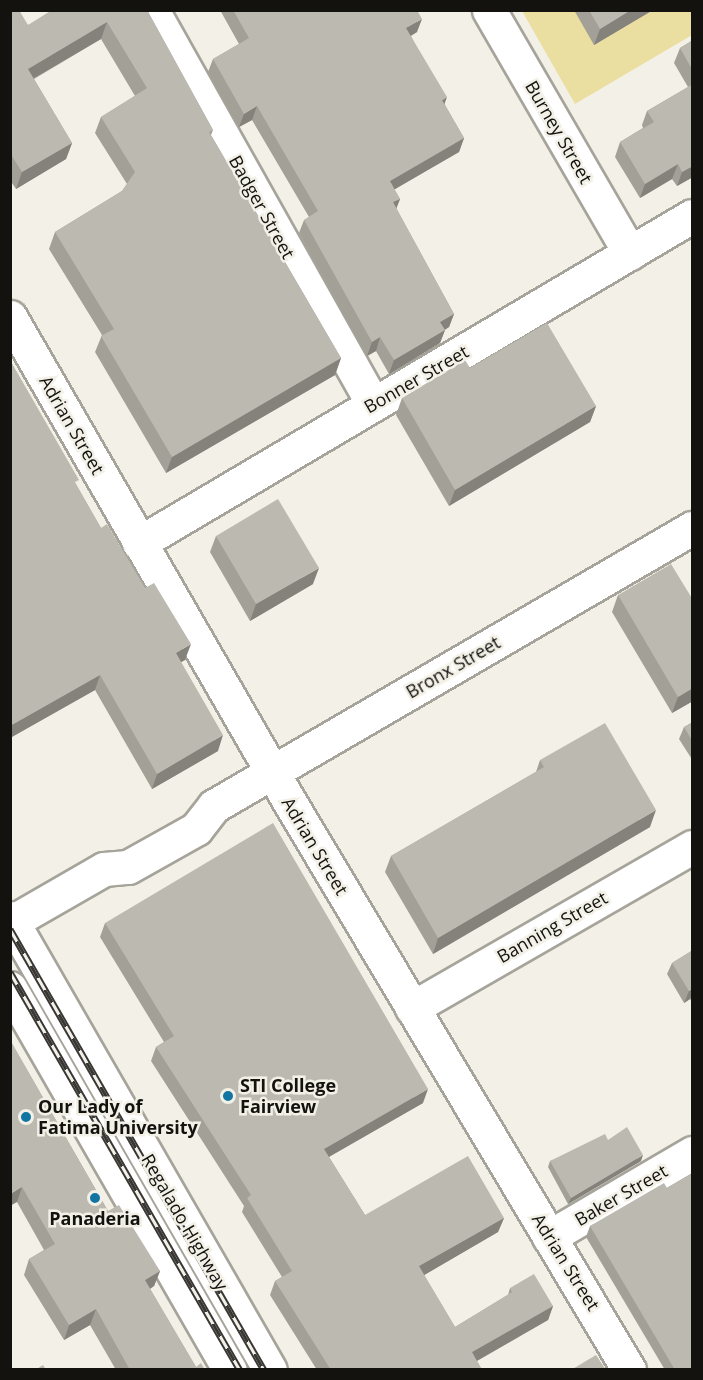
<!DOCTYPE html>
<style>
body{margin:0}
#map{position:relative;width:703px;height:1380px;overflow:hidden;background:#f3f1e7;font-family:"Open Sans",sans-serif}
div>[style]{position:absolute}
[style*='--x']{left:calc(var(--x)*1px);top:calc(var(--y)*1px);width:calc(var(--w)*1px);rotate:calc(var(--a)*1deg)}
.green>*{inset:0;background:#ebdea1}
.roads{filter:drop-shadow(2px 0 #a6a49a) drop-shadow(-2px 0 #a6a49a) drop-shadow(0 2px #a6a49a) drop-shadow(0 -2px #a6a49a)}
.minor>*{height:33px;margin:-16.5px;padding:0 16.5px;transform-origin:16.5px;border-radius:16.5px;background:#fff}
.major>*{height:33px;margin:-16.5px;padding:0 16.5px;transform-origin:16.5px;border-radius:16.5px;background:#fff}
.rail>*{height:7px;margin-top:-3.5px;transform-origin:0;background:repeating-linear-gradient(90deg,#f3f1e7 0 14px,#383733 0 28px);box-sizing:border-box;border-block:2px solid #383733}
.wall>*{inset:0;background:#a2a097}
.shaded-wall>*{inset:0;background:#84827b}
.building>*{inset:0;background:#bcbab0}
.dots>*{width:16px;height:16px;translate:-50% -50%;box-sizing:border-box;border:3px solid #f3f1e7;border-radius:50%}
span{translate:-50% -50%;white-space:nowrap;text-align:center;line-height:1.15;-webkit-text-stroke:5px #f3f1e7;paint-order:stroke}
.street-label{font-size:18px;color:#13120f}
.poi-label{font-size:18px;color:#13120f;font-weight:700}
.left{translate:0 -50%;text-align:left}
.frame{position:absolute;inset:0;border:12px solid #13120f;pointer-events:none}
</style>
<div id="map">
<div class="green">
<i style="clip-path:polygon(522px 11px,692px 11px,692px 35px,575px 104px)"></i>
</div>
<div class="roads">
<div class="minor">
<i style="--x:152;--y:10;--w:452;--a:60.7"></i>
<i style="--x:489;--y:10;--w:281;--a:59.9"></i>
<i style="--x:10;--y:317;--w:559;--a:60.04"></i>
<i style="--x:289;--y:801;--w:663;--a:59.14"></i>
<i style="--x:139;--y:543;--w:642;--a:-30.6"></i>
<i style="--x:10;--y:923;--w:108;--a:-29.9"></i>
<i style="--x:104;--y:869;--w:24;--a:-5"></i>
<i style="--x:128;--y:867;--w:78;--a:-29.2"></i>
<i style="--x:196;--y:829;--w:29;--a:-52"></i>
<i style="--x:214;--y:806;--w:553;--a:-30.18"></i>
<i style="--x:412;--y:1008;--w:323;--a:-29.9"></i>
<i style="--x:549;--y:1237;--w:166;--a:-30.4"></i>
</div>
<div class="major">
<i style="--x:10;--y:918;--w:521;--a:60.09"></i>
<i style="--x:10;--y:988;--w:441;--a:60.1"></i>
</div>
</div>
<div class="rail">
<i style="--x:10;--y:929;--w:509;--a:60.06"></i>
<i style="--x:10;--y:972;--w:460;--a:60"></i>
</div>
<div class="wall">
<i style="clip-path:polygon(10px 10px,28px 25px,147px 10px,213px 130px,211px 135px,341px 358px,335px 375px,166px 473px,95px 352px,102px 335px,49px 249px,55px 232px,122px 191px,127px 184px,95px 133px,101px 117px,135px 96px,101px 39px,34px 79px,72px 143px,66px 159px,16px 189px,10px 180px)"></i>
<i style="clip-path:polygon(220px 10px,417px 10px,417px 32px,411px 36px,445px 105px,464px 138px,459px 152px,394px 189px,400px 199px,396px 208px,454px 314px,449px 327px,445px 330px,440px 343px,389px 374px,376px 351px,367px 356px,299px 233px,304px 220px,309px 217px,252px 120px,239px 127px,208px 72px,213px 59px,239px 44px)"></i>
<i style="clip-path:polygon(574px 10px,653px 10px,594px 45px)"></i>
<i style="clip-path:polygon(693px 40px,693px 177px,677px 186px,672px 179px,640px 198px,615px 157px,620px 142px,643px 128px,642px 125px,647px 111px,688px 87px,674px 63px,680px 48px)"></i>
<i style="clip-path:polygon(10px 360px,76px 485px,101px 528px,185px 660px,181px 662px,218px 751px,152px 789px,95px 690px,10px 738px)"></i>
<i style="clip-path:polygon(402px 398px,596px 406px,590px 422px,449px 506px,396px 415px)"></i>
<i style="clip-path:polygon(216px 536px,313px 584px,250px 621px,210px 552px)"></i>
<i style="clip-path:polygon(618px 595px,693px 600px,693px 701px,672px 713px,612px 612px)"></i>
<i style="clip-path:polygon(693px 722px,693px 761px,679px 739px,684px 727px)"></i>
<i style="clip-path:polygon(540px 760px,650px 827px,433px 954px,385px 872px,391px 856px,536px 772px)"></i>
<i style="clip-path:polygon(105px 923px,423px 1103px,329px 1157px,365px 1215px,504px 1218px,498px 1232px,424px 1275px,455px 1327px,508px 1295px,510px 1288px,553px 1306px,548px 1320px,477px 1361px,482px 1370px,317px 1370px,270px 1295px,275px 1281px,282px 1277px,242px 1212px,244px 1206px,151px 1061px,156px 1047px,164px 1042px,100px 937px)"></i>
<i style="clip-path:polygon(693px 950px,693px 1003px,690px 999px,684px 1003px,667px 974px,672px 963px)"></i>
<i style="clip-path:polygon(10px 1040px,108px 1211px,160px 1271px,154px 1286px,150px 1289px,196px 1367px,205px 1370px,116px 1370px,90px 1325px,64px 1340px,24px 1275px,29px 1259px,44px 1250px,17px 1202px)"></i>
<i style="clip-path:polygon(608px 1140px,641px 1161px,568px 1204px,548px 1167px,550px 1161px)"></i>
<i style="clip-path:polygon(667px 1188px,693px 1370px,665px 1370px,586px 1237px,590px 1226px)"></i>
</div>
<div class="shaded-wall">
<i style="clip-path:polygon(631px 10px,653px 10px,594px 45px,600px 29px)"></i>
<i style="clip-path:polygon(422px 19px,417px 32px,401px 41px,406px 28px)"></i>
<i style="clip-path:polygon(107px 22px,101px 39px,22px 85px,28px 69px)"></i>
<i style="clip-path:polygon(447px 97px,442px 111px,442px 100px)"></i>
<i style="clip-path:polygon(257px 106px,252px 120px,239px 127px,244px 114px)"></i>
<i style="clip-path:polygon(464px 138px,459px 152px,385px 195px,390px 181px)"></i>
<i style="clip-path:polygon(72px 143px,66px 159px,16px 189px,22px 172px)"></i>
<i style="clip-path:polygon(678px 164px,672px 179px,640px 198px,645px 184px)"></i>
<i style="clip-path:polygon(693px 166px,693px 177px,677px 186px,682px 172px)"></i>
<i style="clip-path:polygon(400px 199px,395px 212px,393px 202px)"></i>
<i style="clip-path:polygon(454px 314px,449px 327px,435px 335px,440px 322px)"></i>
<i style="clip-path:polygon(445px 330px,440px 343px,389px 374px,394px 360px)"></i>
<i style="clip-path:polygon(380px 337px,376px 351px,367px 356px,372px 342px)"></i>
<i style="clip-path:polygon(341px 358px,335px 375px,166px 473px,172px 457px)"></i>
<i style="clip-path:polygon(596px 406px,590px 422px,449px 506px,455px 490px)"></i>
<i style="clip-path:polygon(319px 568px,313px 584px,250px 621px,256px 604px)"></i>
<i style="clip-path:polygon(191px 644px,185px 660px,170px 668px,176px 653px)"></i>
<i style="clip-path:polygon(100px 675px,95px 690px,10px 738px,10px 726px)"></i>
<i style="clip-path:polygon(693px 688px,693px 701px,672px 713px,678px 697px)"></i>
<i style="clip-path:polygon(223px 735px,218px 751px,152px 789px,157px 774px)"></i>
<i style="clip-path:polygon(656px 810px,650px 827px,433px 954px,438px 938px)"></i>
<i style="clip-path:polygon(693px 989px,693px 992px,690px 999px,684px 1003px,689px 991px)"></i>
<i style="clip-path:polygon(428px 1089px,423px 1103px,318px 1163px,324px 1149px)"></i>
<i style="clip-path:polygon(643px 1155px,641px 1161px,568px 1204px,571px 1198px)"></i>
<i style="clip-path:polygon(22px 1187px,17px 1202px,10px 1206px,10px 1194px)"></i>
<i style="clip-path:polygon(504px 1218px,498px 1232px,414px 1281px,419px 1266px)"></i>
<i style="clip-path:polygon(160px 1271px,154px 1286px,140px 1295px,145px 1280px)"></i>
<i style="clip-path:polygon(553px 1306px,548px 1320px,466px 1367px,472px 1352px)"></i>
<i style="clip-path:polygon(96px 1309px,90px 1325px,64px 1340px,69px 1325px)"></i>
</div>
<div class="building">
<i style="clip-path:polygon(10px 10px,19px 10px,28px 25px,52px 10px,147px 10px,213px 130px,209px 132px,341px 358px,172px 457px,101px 336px,114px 329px,55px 232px,122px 191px,135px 172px,101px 117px,147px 88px,107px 22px,28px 69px,72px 143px,22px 172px,10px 153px)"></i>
<i style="clip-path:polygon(233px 10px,417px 10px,422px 19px,406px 28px,447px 97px,442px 100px,464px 138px,390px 181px,400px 199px,393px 202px,454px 314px,440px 322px,445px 330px,394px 360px,380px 337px,372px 342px,304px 220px,318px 211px,257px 106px,244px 114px,213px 59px,249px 38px)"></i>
<i style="clip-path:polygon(589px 10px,631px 10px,600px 29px)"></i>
<i style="clip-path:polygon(693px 40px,693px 71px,680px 48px)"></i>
<i style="clip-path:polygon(693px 84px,693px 166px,682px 172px,678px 164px,645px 184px,620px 142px,654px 122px,647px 111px)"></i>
<i style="clip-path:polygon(547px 323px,596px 406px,455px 490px,402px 398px,465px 360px,470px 368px)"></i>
<i style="clip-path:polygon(10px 360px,79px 480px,75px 482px,101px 528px,107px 524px,145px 588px,154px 583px,191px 644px,176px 653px,223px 735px,157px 774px,100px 675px,10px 726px)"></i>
<i style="clip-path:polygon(278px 499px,319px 568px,256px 604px,216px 536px)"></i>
<i style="clip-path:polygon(671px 564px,693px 600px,693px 688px,678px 697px,618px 595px)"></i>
<i style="clip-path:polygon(693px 722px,693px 742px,684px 727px)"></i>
<i style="clip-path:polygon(605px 723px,656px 810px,438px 938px,391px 856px,544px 767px,540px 760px)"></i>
<i style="clip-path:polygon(273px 823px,428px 1089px,324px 1149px,365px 1215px,468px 1156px,504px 1218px,419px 1266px,455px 1327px,512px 1292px,510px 1288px,534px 1274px,553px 1306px,472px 1352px,482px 1370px,331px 1370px,275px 1281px,292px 1271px,247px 1198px,251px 1195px,156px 1047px,174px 1036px,105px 923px)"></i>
<i style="clip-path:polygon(693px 950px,693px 989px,689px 991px,672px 963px)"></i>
<i style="clip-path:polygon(10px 1040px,108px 1211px,119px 1205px,160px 1271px,145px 1280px,196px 1367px,201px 1363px,205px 1370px,130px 1370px,96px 1309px,69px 1325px,29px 1259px,55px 1244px,22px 1187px,10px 1194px)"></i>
<i style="clip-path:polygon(627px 1127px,643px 1155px,571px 1198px,550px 1161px,605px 1134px,608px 1140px)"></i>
<i style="clip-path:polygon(693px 1173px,693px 1370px,675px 1370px,590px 1226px,664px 1183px,667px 1188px)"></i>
<i style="clip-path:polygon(596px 1355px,606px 1370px,571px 1370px)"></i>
<i style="clip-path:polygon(43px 1365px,46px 1370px,35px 1370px)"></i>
</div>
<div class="dots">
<i style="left:228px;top:1096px;background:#1275a1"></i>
<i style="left:26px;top:1117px;background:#1275a1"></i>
<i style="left:95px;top:1198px;background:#1275a1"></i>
</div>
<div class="street-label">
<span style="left:559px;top:132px;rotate:60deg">Burney Street</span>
<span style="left:262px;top:207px;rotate:61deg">Badger Street</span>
<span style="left:416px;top:379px;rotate:-30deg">Bonner Street</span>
<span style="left:72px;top:425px;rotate:60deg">Adrian Street</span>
<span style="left:453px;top:667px;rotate:-30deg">Bronx Street</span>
<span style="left:315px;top:846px;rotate:59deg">Adrian Street</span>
<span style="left:552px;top:927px;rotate:-30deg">Banning Street</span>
<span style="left:621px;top:1195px;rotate:-30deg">Baker Street</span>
<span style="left:185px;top:1222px;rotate:60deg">Regalado Highway</span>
<span style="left:566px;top:1262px;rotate:58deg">Adrian Street</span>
</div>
<div class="poi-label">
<span class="left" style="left:240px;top:1096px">STI College<br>Fairview</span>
<span class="left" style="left:38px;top:1117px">Our Lady of<br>Fatima University</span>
<span style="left:95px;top:1218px">Panaderia</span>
</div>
<div class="frame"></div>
</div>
